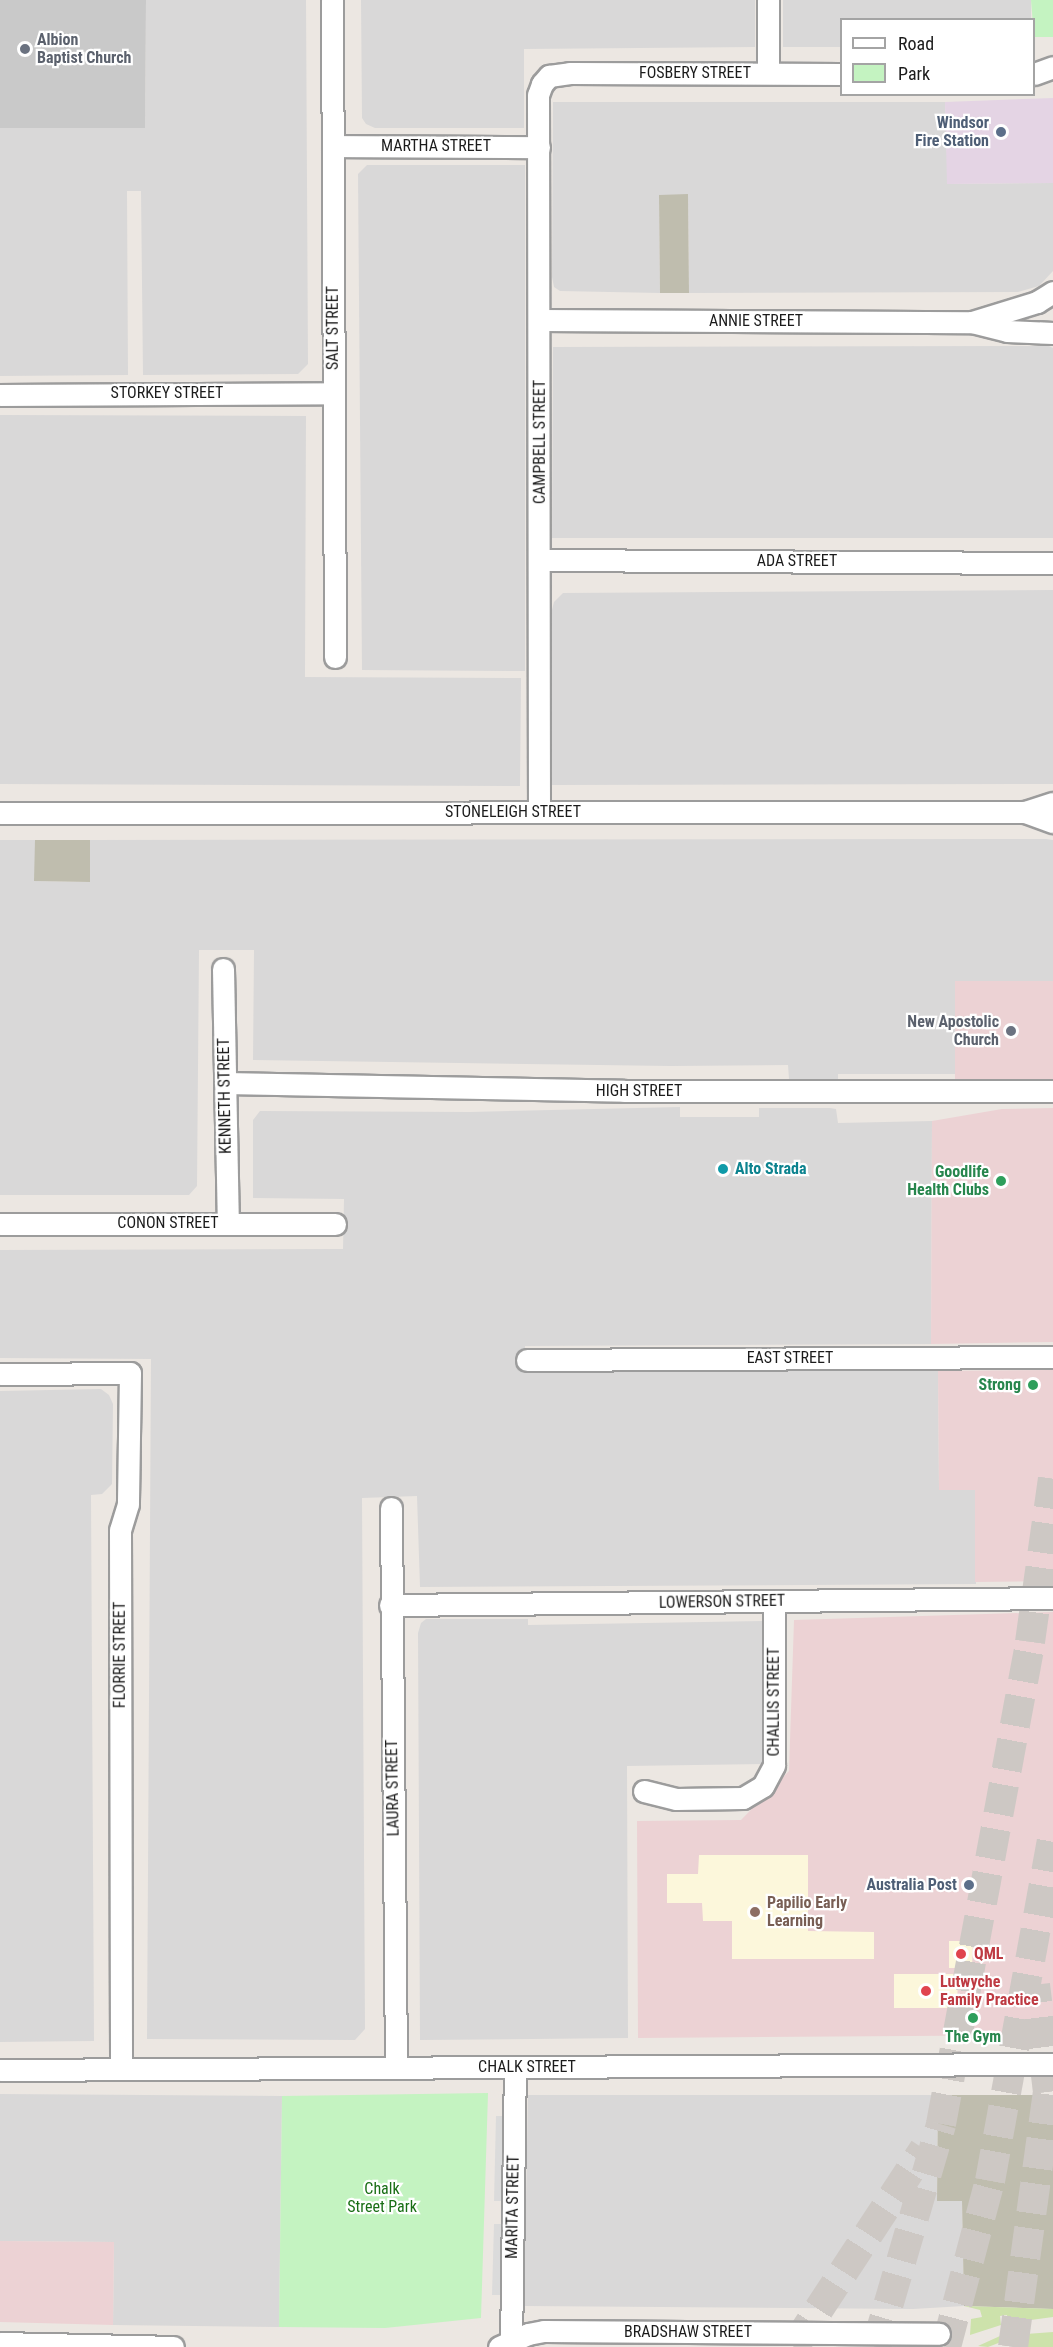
<!DOCTYPE html>
<style>
body{margin:0}
#map{position:relative;width:1053px;height:2347px;overflow:hidden;background:#ece7e2;font-family:"Roboto Condensed",sans-serif}
div>[style]{position:absolute}
[style*='--x']{left:calc(var(--x)*1px);top:calc(var(--y)*1px);width:calc(var(--w)*1px);rotate:calc(var(--a)*1deg)}
.residential>*{inset:0;background:#d9d8d8}
.commercial>*{inset:0;background:#ecd2d4}
.industrial>*{inset:0;background:#e4d4e4}
.education>*{inset:0;background:#fcf7db}
.religious>*{inset:0;background:#c9c9c9}
.construction>*{inset:0;background:#bfbdae}
.grass>*{inset:0;background:#cde2ab}
.park>*{inset:0;background:#c4f3c1}
.parking>*{inset:0;background:#dbdbdb}
.highway-tunnel>*{height:30px;margin-top:-15px;transform-origin:0;background:repeating-linear-gradient(90deg,#cdc8c4 0 30px,transparent 0 45px)}
.roads{filter:drop-shadow(2px 0 #9c9c9c) drop-shadow(-2px 0 #9c9c9c) drop-shadow(0 2px #9c9c9c) drop-shadow(0 -2px #9c9c9c)}
.minor>*{height:21px;margin:-10.5px;padding:0 10.5px;transform-origin:10.5px;border-radius:10.5px;background:#fff}
.dots>*{width:16px;height:16px;translate:-50% -50%;box-sizing:border-box;border:3px solid #fff;border-radius:50%}
span{translate:-50% -50%;white-space:nowrap;text-align:center;line-height:1.15;-webkit-text-stroke:4.5px #fff;paint-order:stroke}
.worship-label{font-size:16px;color:#5b616d;font-weight:700}
.left{translate:0 -50%;text-align:left}
.right{translate:-100% -50%;text-align:right}
.street-label{font-size:16px;color:#1b1b1b}
.service-label{font-size:16px;color:#4e5e75;font-weight:700}
.culture-label{font-size:16px;color:#0d838f;font-weight:700}
.leisure-label{font-size:16px;color:#27864d;font-weight:700}
.education-label{font-size:16px;color:#785e54;font-weight:700}
.health-label{font-size:16px;color:#be3a42;font-weight:700}
.park-label{font-size:16px;color:#196e15}
.legend{position:absolute;left:840px;top:18px;width:195px;height:78px;box-sizing:border-box;background:#fff;border:2px solid #a4a4a4;margin:0;padding:8px 10px;list-style:none;font-size:18px;color:#1b1b1b}
.legend li{display:flex;align-items:center;gap:12px;height:30px}
.legend b{width:30px;border:2px solid #a4a4a4}
</style>
<div id="map">
<div class="residential">
<i style="clip-path:polygon(146px 0,306px 0,308px 364px,298px 374px,143px 375px,141px 191px,127px 191px,128px 375px,0 376px,0 128px,145px 128px)"></i>
<i style="clip-path:polygon(361px 0,755px 0,755px 47px,524px 49px,524px 128px,375px 128px,366px 124px,362px 118px)"></i>
<i style="clip-path:polygon(783px 0,1031px 0,1031px 19px,842px 20px,841px 47px,783px 47px)"></i>
<i style="clip-path:polygon(553px 102px,945px 102px,948px 184px,1053px 183px,1053px 271px,1039px 286px,1018px 292px,689px 293px,688px 195px,659px 195px,660px 293px,560px 291px,554px 287px,552px 277px)"></i>
<i style="clip-path:polygon(367px 165px,525px 165px,525px 671px,362px 670px,358px 174px)"></i>
<i style="clip-path:polygon(1049px 346px,1053px 348px,1053px 538px,552px 538px,553px 347px)"></i>
<i style="clip-path:polygon(0 415px,306px 416px,305px 677px,521px 678px,520px 786px,0 784px)"></i>
<i style="clip-path:polygon(1053px 590px,1053px 784px,552px 785px,552px 610px,554px 602px,563px 593px)"></i>
<i style="clip-path:polygon(1046px 839px,1053px 840px,1053px 981px,956px 981px,955px 1074px,838px 1074px,838px 1079px,789px 1079px,788px 1065px,671px 1066px,253px 1060px,254px 950px,199px 950px,197px 1186px,189px 1195px,0 1195px,0 840px,35px 840px,35px 881px,89px 882px,90px 840px)"></i>
<i style="clip-path:polygon(680px 1107px,680px 1117px,759px 1117px,759px 1108px,830px 1108px,836px 1109px,838px 1123px,932px 1121px,931px 1344px,525px 1346px,525px 1371px,938px 1371px,939px 1490px,975px 1490px,976px 1584px,420px 1587px,417px 1496px,362px 1498px,365px 2029px,355px 2040px,147px 2039px,151px 1359px,0 1358px,0 1250px,343px 1249px,344px 1199px,253px 1198px,253px 1120px,260px 1111px,470px 1112px)"></i>
<i style="clip-path:polygon(101px 1389px,109px 1395px,113px 1404px,112px 1484px,102px 1494px,91px 1495px,94px 2041px,0 2042px,0 1391px)"></i>
<i style="clip-path:polygon(426px 1619px,528px 1619px,528px 1625px,763px 1621px,765px 1764px,627px 1766px,628px 2038px,420px 2040px,418px 1633px,421px 1623px)"></i>
<i style="clip-path:polygon(0 2094px,282px 2096px,279px 2327px,113px 2325px,114px 2242px,0 2241px)"></i>
<i style="clip-path:polygon(528px 2095px,938px 2095px,937px 2201px,962px 2200px,964px 2306px,913px 2309px,524px 2306px)"></i>
</div>
<div class="commercial">
<i style="clip-path:polygon(955px 981px,1053px 981px,1053px 1079px,955px 1079px)"></i>
<i style="clip-path:polygon(1053px 1108px,1053px 1342px,931px 1344px,932px 1121px,1002px 1109px)"></i>
<i style="clip-path:polygon(1053px 1370px,1053px 1581px,975px 1582px,975px 1490px,939px 1490px,938px 1371px)"></i>
<i style="clip-path:polygon(1053px 1612px,1053px 2035px,638px 2038px,637px 1821px,741px 1820px,789px 1771px,794px 1620px)"></i>
<i style="clip-path:polygon(0 2241px,114px 2242px,113px 2325px,0 2322px)"></i>
</div>
<div class="industrial">
<i style="clip-path:polygon(1053px 98px,1053px 183px,947px 184px,945px 102px)"></i>
</div>
<div class="education">
<i style="clip-path:polygon(699px 1855px,808px 1855px,808px 1931px,874px 1932px,874px 1959px,732px 1959px,732px 1921px,703px 1921px,702px 1903px,667px 1903px,667px 1874px,698px 1874px)"></i>
<i style="clip-path:polygon(949px 1941px,973px 1941px,972px 1968px,949px 1968px)"></i>
<i style="clip-path:polygon(894px 1974px,958px 1974px,957px 2008px,894px 2008px)"></i>
</div>
<div class="religious">
<i style="clip-path:polygon(0 0,146px 0,145px 128px,0 128px)"></i>
</div>
<div class="construction">
<i style="clip-path:polygon(688px 194px,689px 293px,660px 293px,659px 195px)"></i>
<i style="clip-path:polygon(35px 840px,90px 840px,90px 882px,34px 881px)"></i>
<i style="clip-path:polygon(938px 2095px,1053px 2095px,1053px 2309px,964px 2306px,962px 2201px,937px 2201px)"></i>
</div>
<div class="grass">
<i style="clip-path:polygon(964px 2306px,1053px 2309px,1053px 2317px,1008px 2323px,1007px 2315px,1000px 2316px,1001px 2325px,970px 2335px,971px 2319px,982px 2317px,980px 2310px)"></i>
<i style="clip-path:polygon(1053px 2332px,1053px 2347px,1014px 2347px,1001px 2342px,988px 2347px,978px 2346px,1000px 2336px)"></i>
</div>
<div class="park">
<i style="clip-path:polygon(1031px 0,1053px 0,1053px 37px,1034px 37px)"></i>
<i style="clip-path:polygon(488px 2093px,481px 2318px,385px 2328px,279px 2327px,282px 2096px)"></i>
</div>
<div class="parking">
<i style="clip-path:polygon(496px 2116px,506px 2116px,504px 2201px,494px 2201px)"></i>
<i style="clip-path:polygon(494px 2224px,503px 2224px,502px 2295px,492px 2295px)"></i>
</div>
<div class="highway-tunnel">
<i style="--x:794;--y:2347;--w:237;--a:-56.7"></i>
<i style="--x:876;--y:2347;--w:232;--a:-73.7"></i>
<i style="--x:941;--y:2124;--w:490;--a:-79.5"></i>
<i style="--x:1030;--y:1642;--w:165;--a:-82"></i>
<i style="--x:946;--y:2347;--w:172;--a:-75.2"></i>
<i style="--x:990;--y:2181;--w:352;--a:-79.7"></i>
<i style="--x:1013;--y:2347;--w:257;--a:-82.2"></i>
<i style="--x:1048;--y:2092;--w:108;--a:-96.9"></i>
</div>
<div class="roads">
<div class="minor">
<i style="--x:332;--y:0;--w:657;--a:89.74"></i>
<i style="--x:768;--y:0;--w:73;--a:90"></i>
<i style="--x:1034;--y:74;--w:20;--a:-20"></i>
<i style="--x:333;--y:146;--w:206;--a:0.3"></i>
<i style="--x:540;--y:320;--w:432;--a:0.3"></i>
<i style="--x:972;--y:322;--w:36;--a:14"></i>
<i style="--x:1007;--y:331;--w:46;--a:2.5"></i>
<i style="--x:972;--y:322;--w:68;--a:-17.1"></i>
<i style="--x:1037;--y:302;--w:19;--a:-32"></i>
<i style="--x:0;--y:395;--w:334;--a:-0.3"></i>
<i style="--x:540;--y:560;--w:513;--a:0.34"></i>
<i style="--x:539;--y:812;--w:717;--a:-90.08"></i>
<i style="--x:538;--y:95;--w:12;--a:-70"></i>
<i style="--x:542;--y:84;--w:11;--a:-49"></i>
<i style="--x:549;--y:76;--w:21;--a:-8"></i>
<i style="--x:570;--y:73;--w:272;--a:0.2"></i>
<i style="--x:1025;--y:812;--w:30;--a:20"></i>
<i style="--x:0;--y:813;--w:1025;--a:-0.06"></i>
<i style="--x:1025;--y:812;--w:29;--a:-18"></i>
<i style="--x:223;--y:969;--w:254;--a:88.9"></i>
<i style="--x:225;--y:1083;--w:399;--a:1.1"></i>
<i style="--x:624;--y:1091;--w:429;--a:0"></i>
<i style="--x:0;--y:1224;--w:335;--a:0"></i>
<i style="--x:527;--y:1360;--w:526;--a:-0.33"></i>
<i style="--x:0;--y:1374;--w:130;--a:-0.4"></i>
<i style="--x:130;--y:1373;--w:131;--a:90.9"></i>
<i style="--x:128;--y:1504;--w:27;--a:107"></i>
<i style="--x:120;--y:1530;--w:539;--a:89.89"></i>
<i style="--x:391;--y:1508;--w:560;--a:89.49"></i>
<i style="--x:390;--y:1605;--w:663;--a:-0.6"></i>
<i style="--x:644;--y:1791;--w:33;--a:14"></i>
<i style="--x:676;--y:1799;--w:67;--a:-0.9"></i>
<i style="--x:743;--y:1798;--w:23;--a:-31"></i>
<i style="--x:763;--y:1786;--w:24;--a:-62"></i>
<i style="--x:774;--y:1765;--w:164;--a:-90"></i>
<i style="--x:0;--y:2070;--w:1053;--a:-0.33"></i>
<i style="--x:0;--y:2343;--w:173;--a:1.3"></i>
<i style="--x:499;--y:2347;--w:32;--a:-24"></i>
<i style="--x:528;--y:2334;--w:16;--a:-11"></i>
<i style="--x:544;--y:2331;--w:395;--a:0.4"></i>
<i style="--x:511;--y:2347;--w:280;--a:-89.2"></i>
</div>
</div>
<div class="dots">
<i style="left:25px;top:49px;background:#6b7280"></i>
<i style="left:1001px;top:132px;background:#5c6f8a"></i>
<i style="left:1011px;top:1031px;background:#6b7280"></i>
<i style="left:723px;top:1169px;background:#0f9aa8"></i>
<i style="left:1001px;top:1181px;background:#2e9e5b"></i>
<i style="left:1033px;top:1385px;background:#2e9e5b"></i>
<i style="left:969px;top:1885px;background:#5c6f8a"></i>
<i style="left:755px;top:1912px;background:#8d6e63"></i>
<i style="left:961px;top:1954px;background:#e0444e"></i>
<i style="left:926px;top:1991px;background:#e0444e"></i>
<i style="left:973px;top:2018px;background:#2e9e5b"></i>
</div>
<div class="worship-label">
<span class="left" style="left:37px;top:49px">Albion<br>Baptist Church</span>
<span class="right" style="left:999px;top:1031px">New Apostolic<br>Church</span>
</div>
<div class="street-label">
<span style="left:695px;top:73px">FOSBERY STREET</span>
<span style="left:436px;top:146px">MARTHA STREET</span>
<span style="left:756px;top:321px">ANNIE STREET</span>
<span style="left:333px;top:328px;rotate:-90deg">SALT STREET</span>
<span style="left:167px;top:393px">STORKEY STREET</span>
<span style="left:540px;top:442px;rotate:-90deg">CAMPBELL STREET</span>
<span style="left:797px;top:561px">ADA STREET</span>
<span style="left:513px;top:812px">STONELEIGH STREET</span>
<span style="left:639px;top:1091px">HIGH STREET</span>
<span style="left:225px;top:1096px;rotate:-91deg">KENNETH STREET</span>
<span style="left:168px;top:1223px">CONON STREET</span>
<span style="left:790px;top:1358px">EAST STREET</span>
<span style="left:722px;top:1602px;rotate:-1deg">LOWERSON STREET</span>
<span style="left:120px;top:1655px;rotate:-90deg">FLORRIE STREET</span>
<span style="left:774px;top:1702px;rotate:-90deg">CHALLIS STREET</span>
<span style="left:393px;top:1788px;rotate:-91deg">LAURA STREET</span>
<span style="left:527px;top:2067px">CHALK STREET</span>
<span style="left:513px;top:2207px;rotate:-89deg">MARITA STREET</span>
<span style="left:688px;top:2332px">BRADSHAW STREET</span>
</div>
<div class="service-label">
<span class="right" style="left:989px;top:132px">Windsor<br>Fire Station</span>
<span class="right" style="left:957px;top:1885px">Australia Post</span>
</div>
<div class="culture-label">
<span class="left" style="left:735px;top:1169px">Alto Strada</span>
</div>
<div class="leisure-label">
<span class="right" style="left:989px;top:1181px">Goodlife<br>Health Clubs</span>
<span class="right" style="left:1021px;top:1385px">Strong</span>
<span style="left:973px;top:2037px">The Gym</span>
</div>
<div class="education-label">
<span class="left" style="left:767px;top:1912px">Papilio Early<br>Learning</span>
</div>
<div class="health-label">
<span class="left" style="left:974px;top:1954px">QML</span>
<span class="left" style="left:940px;top:1991px">Lutwyche<br>Family Practice</span>
</div>
<div class="park-label">
<span style="left:382px;top:2198px">Chalk<br>Street Park</span>
</div>
<ul class="legend">
<li><b style="height:8px;background:#fff"></b>Road</li>
<li><b style="height:16px;background:#c4f3c1"></b>Park</li>
</ul>
</div>
